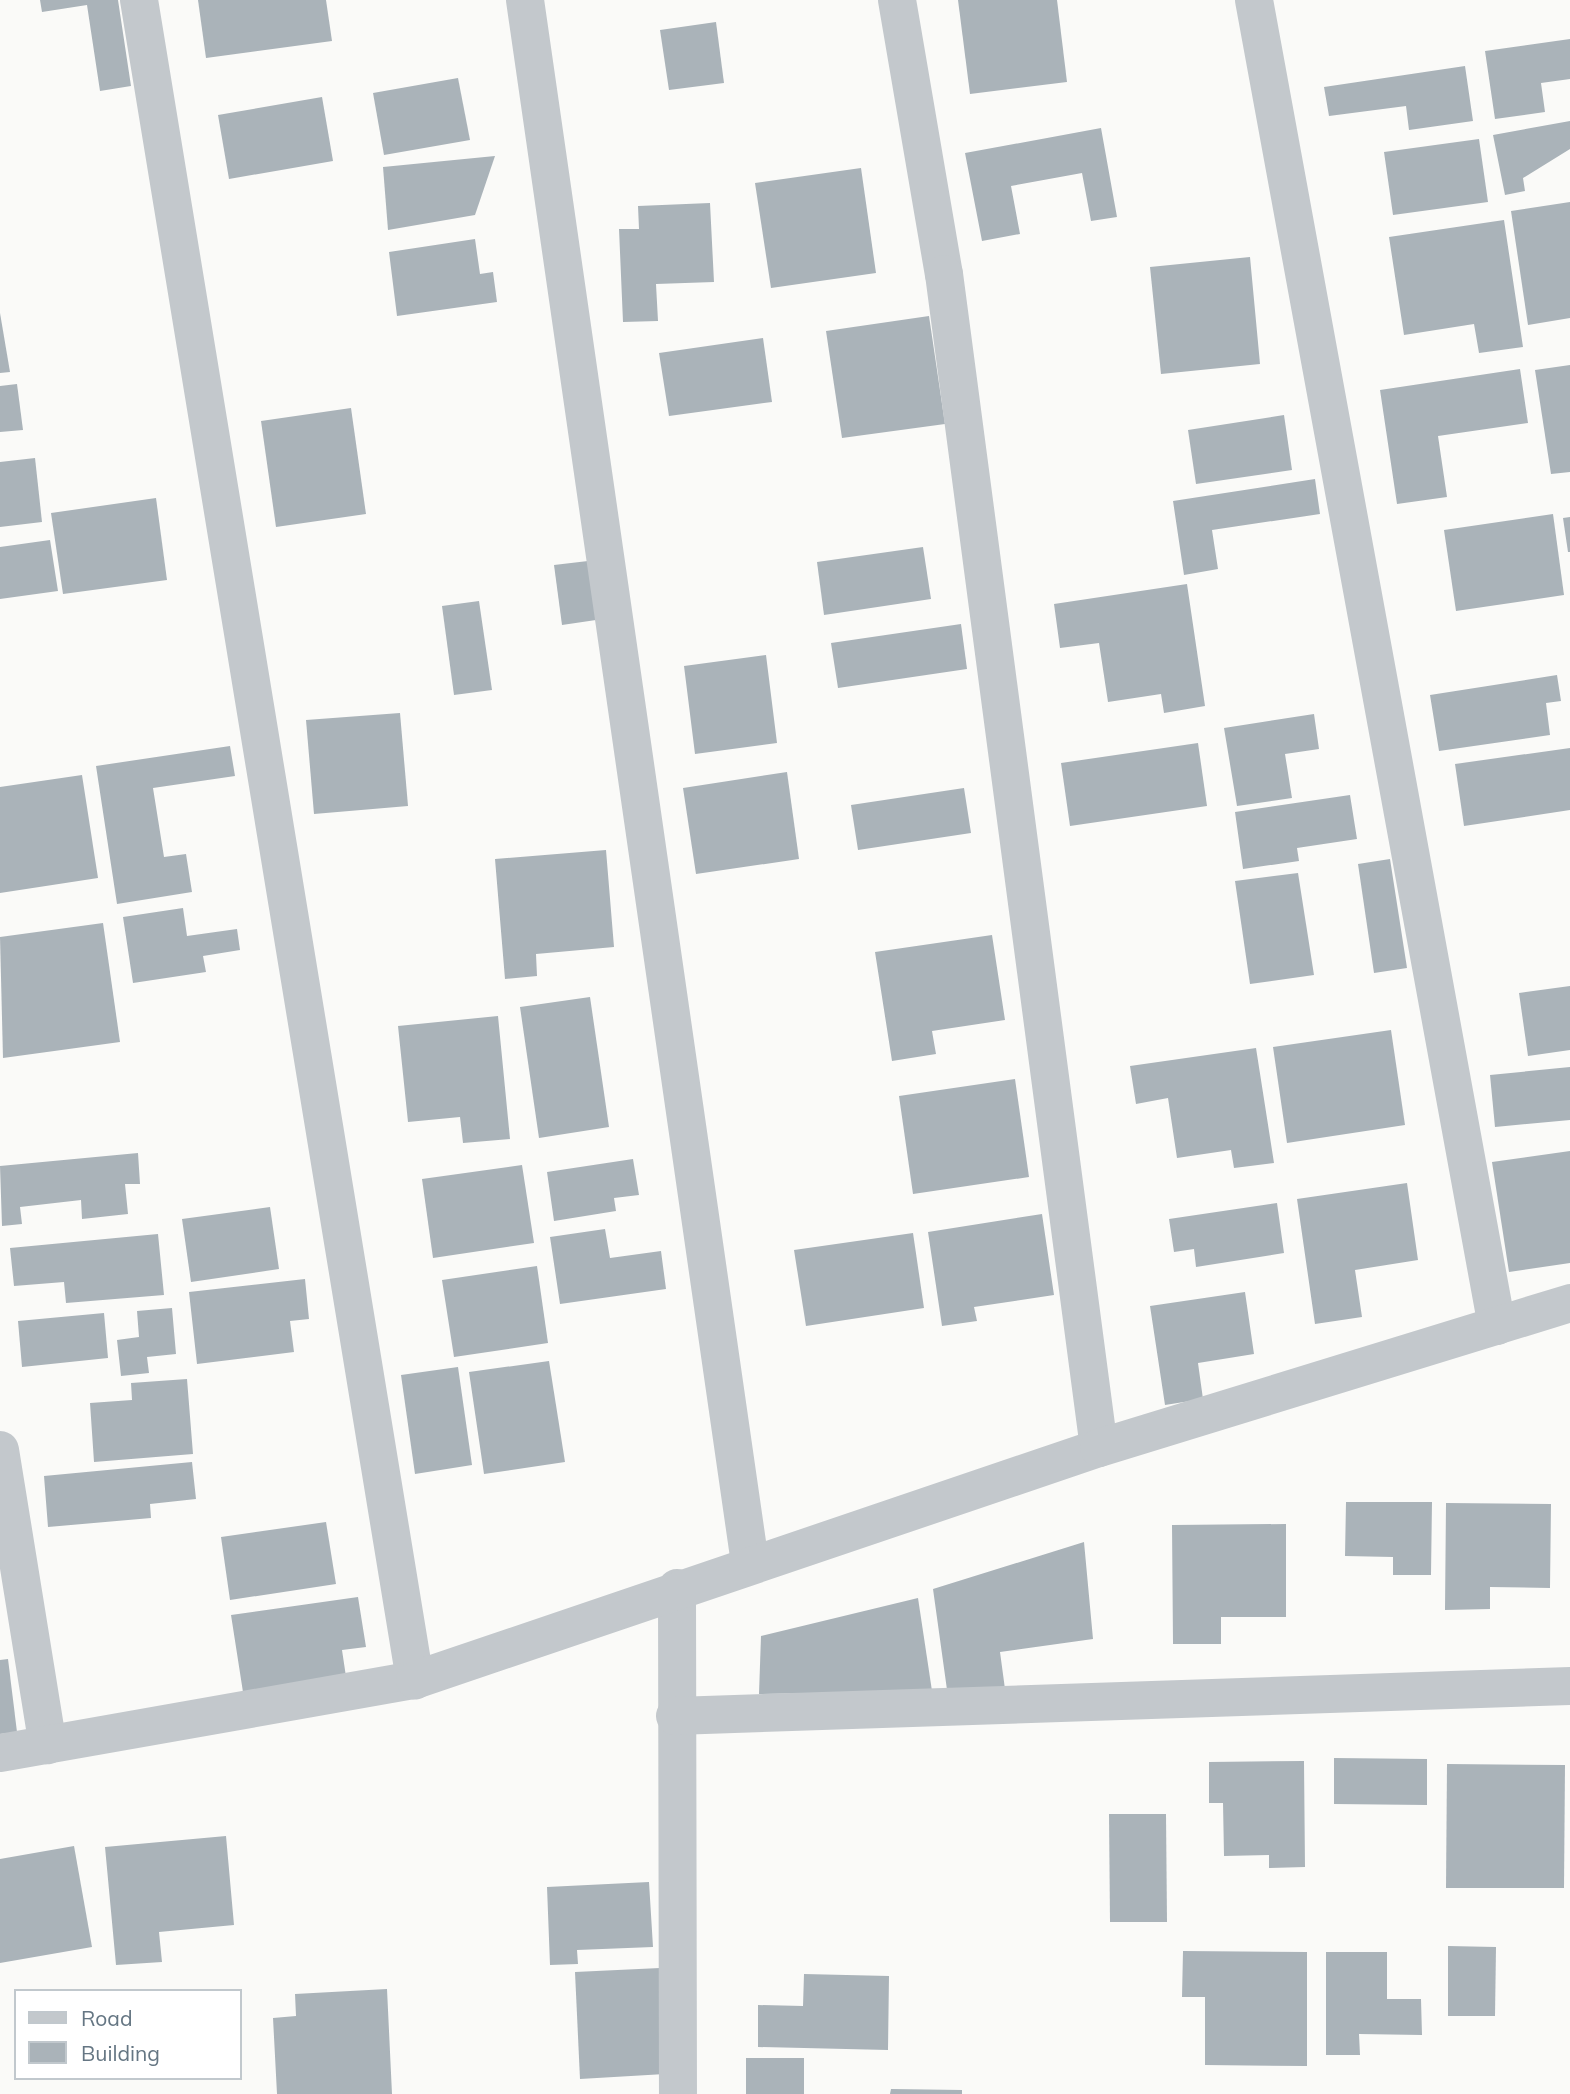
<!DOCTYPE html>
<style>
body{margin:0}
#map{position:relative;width:1570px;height:2094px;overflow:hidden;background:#fafaf8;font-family:Mulish,sans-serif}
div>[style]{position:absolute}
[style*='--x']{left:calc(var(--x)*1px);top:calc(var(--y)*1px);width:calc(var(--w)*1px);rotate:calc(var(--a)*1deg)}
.building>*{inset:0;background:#aab3b9}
.street>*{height:38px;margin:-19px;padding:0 19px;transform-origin:19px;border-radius:19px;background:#c3c8cc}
span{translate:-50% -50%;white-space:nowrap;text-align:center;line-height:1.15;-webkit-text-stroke:7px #fff;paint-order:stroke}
.legend{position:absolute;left:14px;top:1989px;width:228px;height:91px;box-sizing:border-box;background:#fff;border:2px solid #c1c8cd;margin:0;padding:9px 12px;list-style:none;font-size:21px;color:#657683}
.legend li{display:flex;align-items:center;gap:14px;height:35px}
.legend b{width:35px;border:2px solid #c1c8cd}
</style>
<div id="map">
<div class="building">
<i style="clip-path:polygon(40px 0,118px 0,131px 86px,100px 91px,87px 5px,42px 12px)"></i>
<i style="clip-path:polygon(198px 0,326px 0,332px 41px,206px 58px)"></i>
<i style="clip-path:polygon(958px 0,1057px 0,1067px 82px,970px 94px)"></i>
<i style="clip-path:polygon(716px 22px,724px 83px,669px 90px,660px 30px)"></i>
<i style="clip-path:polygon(1570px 39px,1570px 79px,1541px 83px,1545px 112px,1495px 119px,1485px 51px)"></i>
<i style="clip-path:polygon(1465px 66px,1473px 121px,1409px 130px,1406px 106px,1329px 116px,1324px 87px)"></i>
<i style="clip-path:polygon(458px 78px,470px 140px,384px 155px,373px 93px)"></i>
<i style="clip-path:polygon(322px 97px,333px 161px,229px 179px,218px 115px)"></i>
<i style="clip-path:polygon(1570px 121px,1570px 149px,1523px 178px,1525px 191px,1505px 195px,1493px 135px)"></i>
<i style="clip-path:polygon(1101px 128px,1117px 217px,1091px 221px,1082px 173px,1011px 186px,1020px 234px,982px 241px,965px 153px)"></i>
<i style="clip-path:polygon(1479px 139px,1488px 202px,1393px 215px,1384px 152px)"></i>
<i style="clip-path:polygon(495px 156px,475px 215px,388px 230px,383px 167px)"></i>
<i style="clip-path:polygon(861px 168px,876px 273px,771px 288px,755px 183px)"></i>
<i style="clip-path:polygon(1570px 202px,1570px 318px,1528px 325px,1511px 211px)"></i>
<i style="clip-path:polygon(710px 203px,714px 282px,656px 284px,658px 321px,623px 322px,619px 229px,639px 229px,638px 206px)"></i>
<i style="clip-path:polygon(1504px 220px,1523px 347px,1479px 353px,1474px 324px,1404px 335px,1389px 237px)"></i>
<i style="clip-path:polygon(475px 239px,480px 274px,493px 272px,497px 302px,397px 316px,389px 252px)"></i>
<i style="clip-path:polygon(1250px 257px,1260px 364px,1161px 374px,1150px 267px)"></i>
<i style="clip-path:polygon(0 313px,10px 372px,0 373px)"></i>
<i style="clip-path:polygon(929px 316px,945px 424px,842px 438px,826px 331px)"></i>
<i style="clip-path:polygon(763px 338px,772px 402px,669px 416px,659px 353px)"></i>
<i style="clip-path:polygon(1570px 365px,1570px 472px,1551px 474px,1535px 370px)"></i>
<i style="clip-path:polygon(1520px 369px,1528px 423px,1438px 436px,1447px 497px,1397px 504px,1380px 390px)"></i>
<i style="clip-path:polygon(17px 384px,23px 430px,0 432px,0 386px)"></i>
<i style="clip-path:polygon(351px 408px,366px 514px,276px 527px,261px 421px)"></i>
<i style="clip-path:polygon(1284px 415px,1292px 470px,1196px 484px,1188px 430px)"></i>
<i style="clip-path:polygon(35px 458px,42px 522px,0 527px,0 462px)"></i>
<i style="clip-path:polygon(1315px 479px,1320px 514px,1212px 530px,1218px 569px,1184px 575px,1173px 501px)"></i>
<i style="clip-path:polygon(156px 498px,167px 580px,63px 594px,51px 513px)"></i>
<i style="clip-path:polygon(1553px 514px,1564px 595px,1456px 611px,1444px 530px)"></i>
<i style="clip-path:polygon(1570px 517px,1570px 552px,1568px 552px,1563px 518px)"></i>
<i style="clip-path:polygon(50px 540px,58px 591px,0 599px,0 547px)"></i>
<i style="clip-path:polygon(923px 547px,931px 599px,824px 615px,817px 562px)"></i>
<i style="clip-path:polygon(588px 561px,596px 620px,562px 625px,554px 565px)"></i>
<i style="clip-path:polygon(1187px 584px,1205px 706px,1164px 713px,1161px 694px,1108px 702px,1099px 643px,1060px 648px,1054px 604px)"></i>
<i style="clip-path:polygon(479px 601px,492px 690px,454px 695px,442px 606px)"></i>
<i style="clip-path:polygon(961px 624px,967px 669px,838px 688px,831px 643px)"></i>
<i style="clip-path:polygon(766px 655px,777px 743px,695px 754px,684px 666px)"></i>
<i style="clip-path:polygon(1557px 675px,1561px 701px,1546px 703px,1550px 735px,1439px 751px,1430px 695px)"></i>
<i style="clip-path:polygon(400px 713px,408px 806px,314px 814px,306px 720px)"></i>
<i style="clip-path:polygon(1314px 714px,1319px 749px,1285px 754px,1292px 798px,1237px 806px,1224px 728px)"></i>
<i style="clip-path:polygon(1198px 743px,1207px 806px,1070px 826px,1061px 763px)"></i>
<i style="clip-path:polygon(230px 746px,235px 776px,153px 788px,164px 857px,186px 854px,192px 892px,117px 904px,96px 766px)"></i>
<i style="clip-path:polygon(1570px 748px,1570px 810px,1464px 826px,1455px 764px)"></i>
<i style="clip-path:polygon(787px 772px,799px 859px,696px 874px,683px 788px)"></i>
<i style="clip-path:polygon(82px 775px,98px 878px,0 893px,0 787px)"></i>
<i style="clip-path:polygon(964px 788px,971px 833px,858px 850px,851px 805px)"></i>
<i style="clip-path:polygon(1350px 795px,1357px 839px,1297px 848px,1299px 861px,1243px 869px,1235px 812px)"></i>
<i style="clip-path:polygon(606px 850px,614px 947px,536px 954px,537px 976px,505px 979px,495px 859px)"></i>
<i style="clip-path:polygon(1390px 859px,1407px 968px,1374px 973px,1358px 864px)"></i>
<i style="clip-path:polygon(1298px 873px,1314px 975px,1250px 984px,1235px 881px)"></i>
<i style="clip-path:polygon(183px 908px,187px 936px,237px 929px,240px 950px,203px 956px,206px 972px,133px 983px,123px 917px)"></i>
<i style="clip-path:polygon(103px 923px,120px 1042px,3px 1058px,0 937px)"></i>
<i style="clip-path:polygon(992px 935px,1005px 1020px,932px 1031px,936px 1054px,892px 1061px,875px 952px)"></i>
<i style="clip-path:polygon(1570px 986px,1570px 1050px,1528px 1056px,1519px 993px)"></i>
<i style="clip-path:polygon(590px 997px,609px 1127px,539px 1138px,520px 1007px)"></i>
<i style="clip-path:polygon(498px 1016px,510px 1139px,463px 1143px,460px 1117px,408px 1122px,398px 1026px)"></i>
<i style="clip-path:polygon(1391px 1030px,1405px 1125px,1287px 1143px,1273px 1047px)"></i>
<i style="clip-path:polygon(1256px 1048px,1274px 1163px,1234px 1168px,1231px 1150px,1177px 1158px,1168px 1098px,1136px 1104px,1130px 1066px)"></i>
<i style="clip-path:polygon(1570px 1067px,1570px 1120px,1495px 1127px,1490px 1075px)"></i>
<i style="clip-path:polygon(1015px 1079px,1029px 1177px,913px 1194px,899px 1096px)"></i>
<i style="clip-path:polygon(1570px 1151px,1570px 1263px,1509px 1272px,1492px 1162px)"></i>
<i style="clip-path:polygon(138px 1153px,140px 1184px,125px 1184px,128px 1214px,82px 1219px,81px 1200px,20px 1207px,22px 1224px,2px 1226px,0 1166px)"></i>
<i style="clip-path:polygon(633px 1159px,639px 1195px,614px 1198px,616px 1211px,554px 1221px,547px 1172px)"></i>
<i style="clip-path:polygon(522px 1165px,534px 1243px,433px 1258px,422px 1179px)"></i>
<i style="clip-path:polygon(1407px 1183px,1418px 1260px,1355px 1270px,1362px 1317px,1315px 1324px,1297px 1199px)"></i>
<i style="clip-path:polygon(1277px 1203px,1284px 1253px,1196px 1267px,1194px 1249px,1174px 1252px,1169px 1219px)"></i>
<i style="clip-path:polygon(270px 1207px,279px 1269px,191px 1282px,182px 1219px)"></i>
<i style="clip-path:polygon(1042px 1214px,1054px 1295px,974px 1307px,977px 1321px,942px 1326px,928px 1232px)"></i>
<i style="clip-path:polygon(605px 1229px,610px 1258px,661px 1251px,666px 1289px,560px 1304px,550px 1237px)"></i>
<i style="clip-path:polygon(913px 1233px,924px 1308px,806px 1326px,794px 1250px)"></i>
<i style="clip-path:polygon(158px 1234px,164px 1295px,66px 1303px,64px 1282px,14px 1286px,10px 1248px)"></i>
<i style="clip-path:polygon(537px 1266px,548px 1343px,454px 1357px,442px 1280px)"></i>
<i style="clip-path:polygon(305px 1279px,309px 1319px,290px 1321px,294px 1352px,197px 1364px,189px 1292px)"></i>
<i style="clip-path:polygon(1245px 1292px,1254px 1354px,1198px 1363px,1203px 1399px,1165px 1405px,1150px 1306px)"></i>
<i style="clip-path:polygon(172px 1308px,176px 1354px,147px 1357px,149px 1373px,121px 1376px,117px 1340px,139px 1337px,137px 1311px)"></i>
<i style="clip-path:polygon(104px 1313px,108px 1358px,22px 1367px,18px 1321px)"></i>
<i style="clip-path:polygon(549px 1361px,565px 1462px,484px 1474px,469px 1372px)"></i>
<i style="clip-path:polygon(458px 1367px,472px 1465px,415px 1474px,401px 1375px)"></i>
<i style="clip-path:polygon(187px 1379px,193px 1454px,94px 1462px,90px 1403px,132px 1400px,131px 1383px)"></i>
<i style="clip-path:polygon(192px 1462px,196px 1499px,150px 1504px,151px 1518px,48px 1527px,44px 1476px)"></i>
<i style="clip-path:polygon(1346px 1502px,1432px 1502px,1431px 1575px,1393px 1575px,1393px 1557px,1345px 1556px)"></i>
<i style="clip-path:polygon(1446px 1503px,1551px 1504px,1550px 1588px,1490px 1587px,1490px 1609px,1445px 1610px)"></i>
<i style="clip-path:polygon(326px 1522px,336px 1584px,230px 1600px,221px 1537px)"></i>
<i style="clip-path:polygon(1286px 1524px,1286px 1617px,1221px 1617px,1221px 1644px,1173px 1644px,1172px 1525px)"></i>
<i style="clip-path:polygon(1084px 1542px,1093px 1639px,1000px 1652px,1005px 1689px,948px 1697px,933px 1589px)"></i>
<i style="clip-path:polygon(358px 1597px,366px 1647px,342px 1650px,348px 1690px,245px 1705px,231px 1615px)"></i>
<i style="clip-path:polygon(918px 1598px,932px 1691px,759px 1694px,761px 1636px)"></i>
<i style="clip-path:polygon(8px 1659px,17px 1732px,0 1734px,0 1660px)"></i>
<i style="clip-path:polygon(1334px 1758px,1427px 1759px,1427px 1805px,1334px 1804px)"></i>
<i style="clip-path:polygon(1304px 1761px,1305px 1867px,1269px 1868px,1269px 1855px,1224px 1856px,1223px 1803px,1209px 1803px,1209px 1762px)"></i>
<i style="clip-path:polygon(1447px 1764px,1565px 1765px,1564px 1888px,1446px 1888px)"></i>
<i style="clip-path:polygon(1109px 1814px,1166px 1814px,1167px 1922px,1110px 1922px)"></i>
<i style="clip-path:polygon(226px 1836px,234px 1925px,159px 1932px,162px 1962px,116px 1965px,105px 1847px)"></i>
<i style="clip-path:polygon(74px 1846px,92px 1947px,0 1963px,0 1859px)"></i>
<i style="clip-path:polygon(649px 1882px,653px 1947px,577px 1950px,578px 1964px,550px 1965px,547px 1887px)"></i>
<i style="clip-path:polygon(1448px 1946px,1496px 1947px,1495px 2016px,1448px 2016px)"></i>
<i style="clip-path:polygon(1183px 1951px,1307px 1952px,1307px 2066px,1205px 2065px,1205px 1997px,1182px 1997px)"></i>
<i style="clip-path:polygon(1326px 1952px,1387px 1952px,1387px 1999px,1421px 1999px,1422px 2035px,1359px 2034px,1360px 2055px,1326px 2055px)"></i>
<i style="clip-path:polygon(660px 1968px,665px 2074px,580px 2079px,575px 1972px)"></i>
<i style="clip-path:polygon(804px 1974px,889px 1976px,888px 2050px,758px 2047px,758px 2005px,803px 2006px)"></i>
<i style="clip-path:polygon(387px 1989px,392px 2094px,277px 2094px,273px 2018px,296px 2016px,295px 1994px)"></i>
<i style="clip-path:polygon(746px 2058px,804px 2058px,804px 2094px,746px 2094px)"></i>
<i style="clip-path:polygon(891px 2089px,962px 2090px,962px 2094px,890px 2094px)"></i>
</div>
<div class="street">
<i style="--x:139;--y:0;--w:1703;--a:80.67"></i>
<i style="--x:525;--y:0;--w:1580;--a:81.81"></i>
<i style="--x:897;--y:0;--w:278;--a:80.3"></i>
<i style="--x:944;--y:274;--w:1184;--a:82.48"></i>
<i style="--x:1254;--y:0;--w:1348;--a:79.62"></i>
<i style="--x:0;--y:1450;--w:299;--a:80.8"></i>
<i style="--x:677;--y:1588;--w:506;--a:89.89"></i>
<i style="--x:675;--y:1716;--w:896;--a:-1.92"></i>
<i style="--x:0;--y:1753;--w:421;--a:-10"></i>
<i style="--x:415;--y:1680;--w:722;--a:-18.74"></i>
<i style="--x:1099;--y:1448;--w:493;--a:-17.1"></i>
</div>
<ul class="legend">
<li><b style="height:9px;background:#c3c8cc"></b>Road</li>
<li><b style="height:19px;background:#aab3b9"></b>Building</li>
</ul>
</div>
